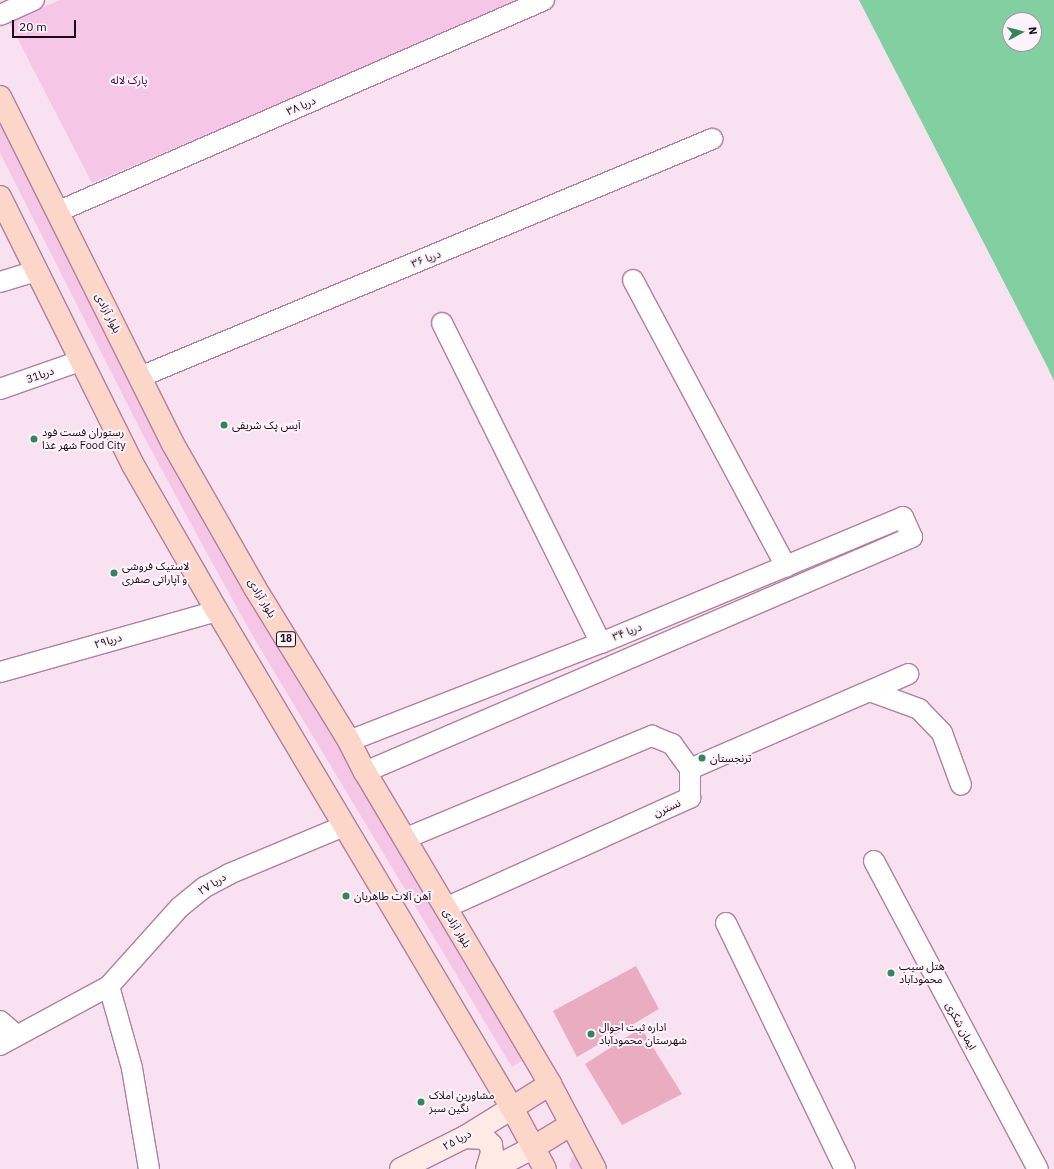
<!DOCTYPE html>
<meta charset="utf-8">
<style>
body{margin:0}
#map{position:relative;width:1054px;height:1169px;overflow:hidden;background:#f8e2f1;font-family:"IBM Plex Sans","Noto Sans Arabic",sans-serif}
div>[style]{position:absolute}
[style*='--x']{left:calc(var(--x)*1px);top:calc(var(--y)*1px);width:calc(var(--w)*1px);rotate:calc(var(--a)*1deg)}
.green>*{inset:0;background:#f6c6e7}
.water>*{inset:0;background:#82cfa2}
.building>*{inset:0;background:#eaacc0}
.roads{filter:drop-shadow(1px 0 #b17fa2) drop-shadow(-1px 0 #b17fa2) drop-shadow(0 1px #b17fa2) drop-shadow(0 -1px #b17fa2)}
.minor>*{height:20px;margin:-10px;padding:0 10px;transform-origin:10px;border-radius:10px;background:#fff}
.secondary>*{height:22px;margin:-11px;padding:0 11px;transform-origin:11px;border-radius:11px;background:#feebe5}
.primary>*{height:22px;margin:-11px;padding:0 11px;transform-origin:11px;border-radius:11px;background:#fdd6ca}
.dots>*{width:11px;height:11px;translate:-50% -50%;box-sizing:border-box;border:2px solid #fef3fb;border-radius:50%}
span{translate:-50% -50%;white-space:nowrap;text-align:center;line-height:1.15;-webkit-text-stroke:4px #fef3fb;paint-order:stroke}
.shield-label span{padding:1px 3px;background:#fef3fb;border:1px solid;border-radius:3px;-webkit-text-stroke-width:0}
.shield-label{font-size:10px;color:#1a0916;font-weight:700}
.park-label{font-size:11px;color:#500042}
.street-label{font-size:11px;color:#1a0916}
.poi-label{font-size:11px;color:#1a0916}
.left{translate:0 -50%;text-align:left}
.north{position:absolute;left:1002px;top:12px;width:40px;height:40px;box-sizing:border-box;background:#fef3fb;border:1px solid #a3959f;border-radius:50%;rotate:83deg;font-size:11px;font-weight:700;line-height:16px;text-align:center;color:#1a0916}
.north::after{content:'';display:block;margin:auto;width:14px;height:18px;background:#31875c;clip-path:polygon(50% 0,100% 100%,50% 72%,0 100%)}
.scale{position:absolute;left:12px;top:20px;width:64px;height:18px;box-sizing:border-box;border:2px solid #1a0916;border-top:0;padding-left:5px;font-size:12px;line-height:14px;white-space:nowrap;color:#1a0916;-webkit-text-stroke:3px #fef3fb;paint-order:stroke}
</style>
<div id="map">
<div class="green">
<i style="clip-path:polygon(60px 0,525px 0,92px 183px,9px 22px)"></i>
<i style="clip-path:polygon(0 112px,387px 825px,522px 1061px,512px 1067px,255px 640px,203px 546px,141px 431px,0 153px)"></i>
<i style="clip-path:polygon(582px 1155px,589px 1169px,571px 1169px,569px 1165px,573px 1156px)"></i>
</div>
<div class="water">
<i style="clip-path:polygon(evenodd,859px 0,1054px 0,1054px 381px,1047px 366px,859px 0,1010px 20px,1034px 20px,1034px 44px,1010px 44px,1010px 20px)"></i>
</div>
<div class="building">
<i style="clip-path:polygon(636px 966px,659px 1009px,577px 1057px,553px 1011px)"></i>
<i style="clip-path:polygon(641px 1028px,682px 1094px,622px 1125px,585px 1064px)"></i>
</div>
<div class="roads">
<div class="minor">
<i style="--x:0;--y:15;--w:37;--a:-24"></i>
<i style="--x:57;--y:212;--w:531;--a:-23.52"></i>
<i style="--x:633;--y:280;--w:325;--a:61.9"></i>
<i style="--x:0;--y:282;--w:39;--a:-17"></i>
<i style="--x:442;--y:323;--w:357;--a:63.6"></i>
<i style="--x:140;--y:377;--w:620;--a:-22.59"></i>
<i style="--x:0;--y:389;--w:85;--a:-19.3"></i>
<i style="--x:0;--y:672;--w:225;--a:-15.7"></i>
<i style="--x:870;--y:691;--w:52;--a:20.2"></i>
<i style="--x:919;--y:709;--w:33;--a:46"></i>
<i style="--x:942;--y:733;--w:55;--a:69.9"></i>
<i style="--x:349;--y:741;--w:270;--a:-21.3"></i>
<i style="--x:601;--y:643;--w:327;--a:-22.6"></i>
<i style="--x:903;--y:517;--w:22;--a:66"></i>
<i style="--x:912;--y:537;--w:595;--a:156.75"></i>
<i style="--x:404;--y:839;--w:269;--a:-22.6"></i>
<i style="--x:652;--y:736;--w:22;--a:22"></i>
<i style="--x:672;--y:744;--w:31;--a:54"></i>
<i style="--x:874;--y:861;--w:349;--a:62"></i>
<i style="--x:445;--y:908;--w:269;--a:-24.2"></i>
<i style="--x:690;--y:798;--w:29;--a:-90"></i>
<i style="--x:690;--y:769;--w:238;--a:-23.5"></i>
<i style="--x:726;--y:923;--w:273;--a:64.2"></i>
<i style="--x:0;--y:1021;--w:21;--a:41"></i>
<i style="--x:0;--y:1045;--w:124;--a:-28.4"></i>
<i style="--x:149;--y:1169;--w:102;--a:-99.6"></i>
<i style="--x:132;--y:1068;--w:85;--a:-105.7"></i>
<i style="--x:109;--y:986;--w:106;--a:-48.1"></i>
<i style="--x:180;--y:907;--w:32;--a:-39"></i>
<i style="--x:205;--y:887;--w:27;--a:-28"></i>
<i style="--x:229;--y:874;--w:125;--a:-22.7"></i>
</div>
<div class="secondary">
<i style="--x:465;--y:1137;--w:19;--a:3"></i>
<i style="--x:484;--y:1138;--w:10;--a:45"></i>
<i style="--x:491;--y:1145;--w:8;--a:83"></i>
<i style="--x:492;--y:1153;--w:17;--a:107"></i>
<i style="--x:401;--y:1169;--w:72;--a:-26.6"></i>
<i style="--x:465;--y:1137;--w:55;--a:-31.7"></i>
<i style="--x:492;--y:1169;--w:47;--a:-27.6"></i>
</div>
<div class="primary">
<i style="--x:0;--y:97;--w:388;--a:63.5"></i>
<i style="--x:173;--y:444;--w:166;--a:60.3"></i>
<i style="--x:255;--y:588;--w:180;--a:58.4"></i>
<i style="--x:349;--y:741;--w:35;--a:63"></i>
<i style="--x:365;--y:772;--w:363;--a:59.3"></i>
<i style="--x:550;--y:1084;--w:96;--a:62.1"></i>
<i style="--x:0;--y:197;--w:299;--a:63.6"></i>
<i style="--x:133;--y:465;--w:168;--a:60.1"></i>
<i style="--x:217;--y:611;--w:578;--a:59.31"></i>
<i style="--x:512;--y:1108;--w:69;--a:61.6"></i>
<i style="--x:512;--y:1108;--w:45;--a:-32.3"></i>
<i style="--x:534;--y:1147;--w:44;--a:-31.2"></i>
</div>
</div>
<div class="dots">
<i style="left:224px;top:425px;background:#31875c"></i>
<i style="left:34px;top:439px;background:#31875c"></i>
<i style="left:114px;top:573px;background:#31875c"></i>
<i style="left:702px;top:758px;background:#31875c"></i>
<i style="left:346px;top:896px;background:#31875c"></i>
<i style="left:891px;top:973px;background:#31875c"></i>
<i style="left:591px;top:1034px;background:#31875c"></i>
<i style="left:421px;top:1102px;background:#31875c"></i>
</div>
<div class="shield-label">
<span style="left:286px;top:639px">18</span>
</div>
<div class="park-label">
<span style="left:129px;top:80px">پارک لاله</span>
</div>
<div class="street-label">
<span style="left:301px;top:106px;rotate:-24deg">دریا ۳۸</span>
<span style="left:426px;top:259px;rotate:-22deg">دریا ۳۶</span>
<span style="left:108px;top:313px;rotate:63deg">بلوار آزادی</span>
<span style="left:40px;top:375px;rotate:-19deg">دریا31</span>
<span style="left:262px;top:598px;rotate:59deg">بلوار آزادی</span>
<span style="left:627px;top:632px;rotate:-22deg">دریا ۳۴</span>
<span style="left:108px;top:641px;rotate:-16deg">دریا۲۹</span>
<span style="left:667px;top:808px;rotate:-24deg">نسترن</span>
<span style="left:212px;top:884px;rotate:-32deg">دریا ۲۷</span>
<span style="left:457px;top:928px;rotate:59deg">بلوار آزادی</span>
<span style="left:961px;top:1026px;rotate:62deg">ایمان شکری</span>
<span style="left:457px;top:1140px;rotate:-28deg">دریا ۲۵</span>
</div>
<div class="poi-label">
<span class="left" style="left:232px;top:425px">آیس پک شریفی</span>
<span class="left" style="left:42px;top:439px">رستوران فست فود<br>شهر غذا Food City</span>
<span class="left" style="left:122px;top:573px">لاستیک فروشی<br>و آپاراتی صفری</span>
<span class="left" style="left:710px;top:758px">ترنجستان</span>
<span class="left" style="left:354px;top:896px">آهن آلات طاهریان</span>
<span class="left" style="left:899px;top:973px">هتل سیب<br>محمودآباد</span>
<span class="left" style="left:599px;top:1034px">اداره ثبت احوال<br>شهرستان محمودآباد</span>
<span class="left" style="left:429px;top:1102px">مشاورین املاک<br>نگین سبز</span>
</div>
<div class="north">N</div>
<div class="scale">20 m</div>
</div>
